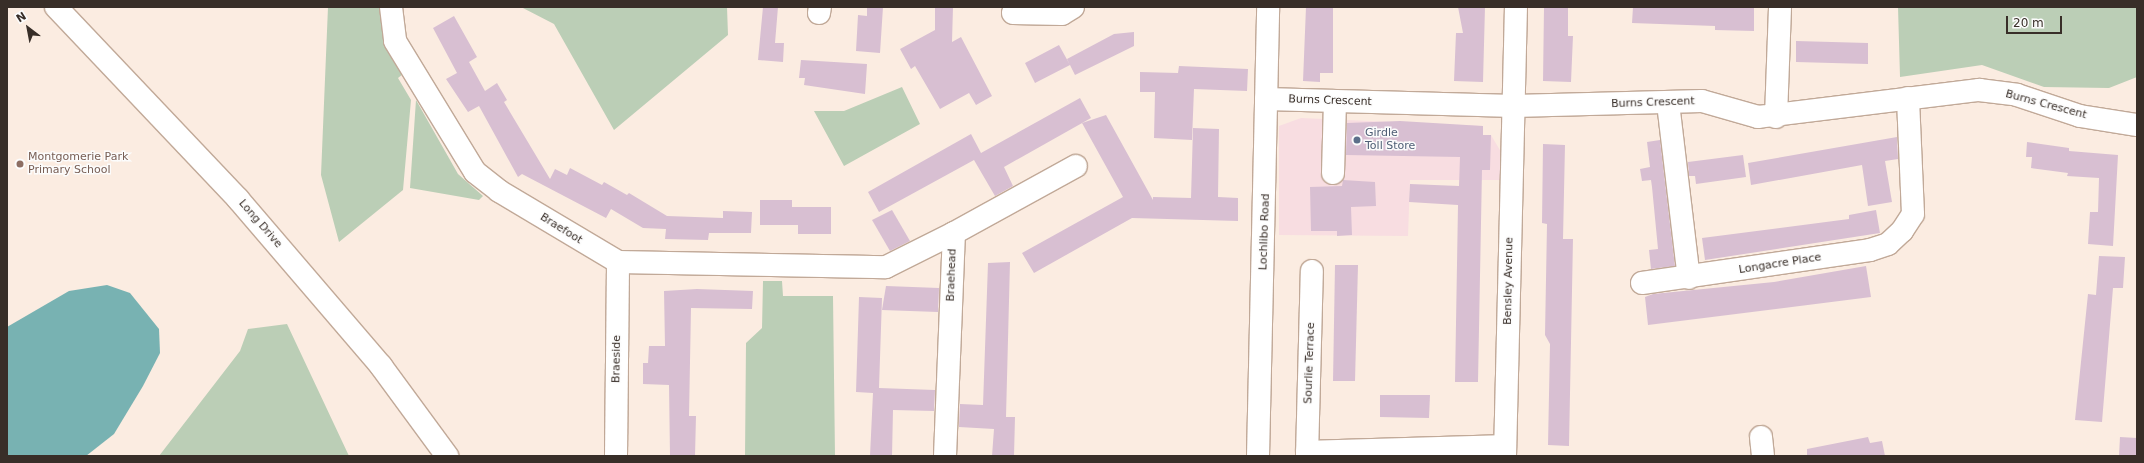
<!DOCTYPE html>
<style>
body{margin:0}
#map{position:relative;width:2144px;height:463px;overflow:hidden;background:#fbece1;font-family:"DejaVu Sans",sans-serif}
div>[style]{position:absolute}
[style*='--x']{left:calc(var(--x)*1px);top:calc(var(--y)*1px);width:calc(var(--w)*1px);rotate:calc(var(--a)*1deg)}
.commercial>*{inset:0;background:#f8dde1}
.green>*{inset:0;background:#bbceb6}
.water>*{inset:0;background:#78b2b2}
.building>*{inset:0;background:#d8bfd2}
.roads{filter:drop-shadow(1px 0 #c1a998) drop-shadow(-1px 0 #c1a998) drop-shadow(0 1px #c1a998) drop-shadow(0 -1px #c1a998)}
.minor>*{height:22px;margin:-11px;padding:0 11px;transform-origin:11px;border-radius:11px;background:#fff}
.major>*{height:22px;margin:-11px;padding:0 11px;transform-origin:11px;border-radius:11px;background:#fff}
.dots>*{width:11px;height:11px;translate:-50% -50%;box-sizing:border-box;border:2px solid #fcfcfc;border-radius:50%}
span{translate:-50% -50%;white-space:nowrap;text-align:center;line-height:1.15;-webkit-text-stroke:3px #fcfcfc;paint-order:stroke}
.street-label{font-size:11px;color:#382e28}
.service-label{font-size:11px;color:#4e5e75}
.left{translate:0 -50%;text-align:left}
.education-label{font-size:11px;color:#785e54}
.frame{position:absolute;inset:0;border:8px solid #382e28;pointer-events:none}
.north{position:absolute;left:8px;top:8px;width:40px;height:40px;-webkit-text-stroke:3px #fcfcfc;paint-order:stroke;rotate:328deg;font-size:11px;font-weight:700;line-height:16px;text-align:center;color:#382e28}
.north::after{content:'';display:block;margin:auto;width:14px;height:18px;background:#382e28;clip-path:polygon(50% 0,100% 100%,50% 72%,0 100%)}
.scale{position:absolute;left:2006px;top:16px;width:56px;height:18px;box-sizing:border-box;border:2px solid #382e28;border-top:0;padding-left:5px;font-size:12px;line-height:14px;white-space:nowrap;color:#382e28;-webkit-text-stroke:3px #fcfcfc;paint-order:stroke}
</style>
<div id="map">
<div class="commercial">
<i style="clip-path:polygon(1301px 118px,1483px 126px,1483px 135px,1491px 135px,1501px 152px,1500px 180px,1410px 180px,1408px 236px,1279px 235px,1279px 126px)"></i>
</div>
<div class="green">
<i style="clip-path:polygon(328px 7px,384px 7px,403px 74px,398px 78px,411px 100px,403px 190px,339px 242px,321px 175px)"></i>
<i style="clip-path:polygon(521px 7px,727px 7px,728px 35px,614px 130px,554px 24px)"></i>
<i style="clip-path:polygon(1898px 7px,2137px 7px,2137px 77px,2109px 88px,2044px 87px,1982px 65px,1900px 77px)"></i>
<i style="clip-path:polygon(902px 87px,920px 124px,844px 166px,814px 111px,844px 111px)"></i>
<i style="clip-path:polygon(416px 100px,458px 174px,483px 196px,479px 200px,410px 188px)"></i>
<i style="clip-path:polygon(763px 281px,782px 281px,783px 296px,833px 296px,835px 456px,745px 456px,746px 343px,762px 328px)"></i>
<i style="clip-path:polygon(287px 324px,349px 456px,159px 456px,240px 351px,248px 329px)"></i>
</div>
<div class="water">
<i style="clip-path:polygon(107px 285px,130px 293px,159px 329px,160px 353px,143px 386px,114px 434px,86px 456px,7px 456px,7px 327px,69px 291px)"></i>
</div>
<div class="building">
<i style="clip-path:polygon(763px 7px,778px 7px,775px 43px,784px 43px,783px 62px,758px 60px)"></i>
<i style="clip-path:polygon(867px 7px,883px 7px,880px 53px,856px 51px,858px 15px,867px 16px)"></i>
<i style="clip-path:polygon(935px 7px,953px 7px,952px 42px,961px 37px,992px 96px,976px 105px,969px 93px,940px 109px,915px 66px,911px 69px,900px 49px,935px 30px)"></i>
<i style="clip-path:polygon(1306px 7px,1333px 7px,1333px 73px,1320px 73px,1320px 82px,1303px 81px)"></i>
<i style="clip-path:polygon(1458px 7px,1485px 7px,1483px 82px,1454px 81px,1456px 33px,1463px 33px)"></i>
<i style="clip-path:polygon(1544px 7px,1568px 7px,1568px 36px,1573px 36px,1571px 82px,1543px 81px)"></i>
<i style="clip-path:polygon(1633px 7px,1754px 8px,1754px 31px,1715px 30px,1715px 26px,1632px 23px)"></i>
<i style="clip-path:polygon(454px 16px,477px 57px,469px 62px,485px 91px,497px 83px,507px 100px,504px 102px,550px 179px,555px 169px,567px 175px,570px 168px,602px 185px,604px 182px,627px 195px,629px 193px,667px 216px,723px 218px,723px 211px,752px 212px,751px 233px,709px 233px,708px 240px,665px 239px,666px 229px,643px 228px,611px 209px,606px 218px,522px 174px,518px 177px,479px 106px,468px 112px,446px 79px,457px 73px,433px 28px)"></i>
<i style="clip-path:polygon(1134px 32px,1134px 46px,1075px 75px,1070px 65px,1035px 83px,1025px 63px,1059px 45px,1070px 65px,1067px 59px,1114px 34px)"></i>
<i style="clip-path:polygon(1796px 41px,1868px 43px,1868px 64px,1796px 62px)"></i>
<i style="clip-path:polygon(801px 60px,867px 64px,865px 94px,804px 85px,805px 78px,799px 78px)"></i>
<i style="clip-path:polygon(1179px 66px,1248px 69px,1247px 91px,1194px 89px,1192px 140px,1154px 138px,1155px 92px,1140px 92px,1140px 72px,1178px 73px)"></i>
<i style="clip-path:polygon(1080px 98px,1091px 118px,1004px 167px,1013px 186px,995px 196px,974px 160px,879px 212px,868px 192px,971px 134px,981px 153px)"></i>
<i style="clip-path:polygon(1106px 115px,1153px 200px,1153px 197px,1191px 198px,1193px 128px,1219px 129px,1218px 197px,1238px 198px,1238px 221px,1132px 218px,1034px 273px,1022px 253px,1123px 197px,1082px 123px)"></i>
<i style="clip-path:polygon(1400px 121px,1483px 126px,1483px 135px,1491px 135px,1490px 170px,1482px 170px,1478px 382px,1455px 382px,1458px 205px,1409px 202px,1410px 184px,1459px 186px,1460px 157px,1346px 155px,1347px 123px)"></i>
<i style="clip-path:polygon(1897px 137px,1898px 159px,1885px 161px,1892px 202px,1868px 206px,1862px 165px,1751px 185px,1748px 163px)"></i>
<i style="clip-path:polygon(1660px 140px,1675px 266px,1651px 269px,1649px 250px,1658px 249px,1652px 187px,1651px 180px,1642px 181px,1640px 169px,1650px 167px,1647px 142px)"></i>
<i style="clip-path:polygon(2027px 142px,2069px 148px,2069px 151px,2118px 155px,2113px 246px,2088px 244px,2090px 212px,2098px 212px,2099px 178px,2067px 176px,2068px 173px,2031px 168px,2032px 157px,2026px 157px)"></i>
<i style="clip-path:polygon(1543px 144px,1565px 145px,1563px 239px,1573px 239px,1569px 446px,1548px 445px,1550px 344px,1545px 335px,1547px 224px,1542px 223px)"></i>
<i style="clip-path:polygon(1743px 155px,1746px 177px,1696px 184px,1695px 176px,1689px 176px,1688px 162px)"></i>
<i style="clip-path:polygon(1343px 180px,1375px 182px,1376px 206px,1351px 207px,1352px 235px,1337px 236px,1337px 231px,1311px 231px,1310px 187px,1342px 186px)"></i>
<i style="clip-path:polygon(760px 200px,792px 200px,792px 207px,831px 207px,831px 234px,798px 234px,798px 225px,760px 225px)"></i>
<i style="clip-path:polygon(892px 210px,910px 241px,890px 251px,872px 220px)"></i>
<i style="clip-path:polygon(1876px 210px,1880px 233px,1705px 260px,1702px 238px,1849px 219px,1849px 215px)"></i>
<i style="clip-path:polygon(2099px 256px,2125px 257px,2123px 288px,2113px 288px,2102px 422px,2075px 420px,2088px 294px,2096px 295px)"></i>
<i style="clip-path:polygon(1010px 262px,1006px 417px,1015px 417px,1014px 456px,992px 456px,994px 429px,959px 427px,960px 404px,983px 405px,988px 263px)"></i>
<i style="clip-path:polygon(1335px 265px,1358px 265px,1355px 381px,1333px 381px)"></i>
<i style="clip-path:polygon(1866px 266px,1871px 297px,1648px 325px,1645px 297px,1653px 294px,1774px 282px)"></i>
<i style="clip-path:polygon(886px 286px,939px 288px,938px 312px,882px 310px)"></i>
<i style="clip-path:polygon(697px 289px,753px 291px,752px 309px,691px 308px,689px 416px,696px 416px,695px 456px,670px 456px,669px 385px,643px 384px,643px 363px,648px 363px,649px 346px,665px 346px,664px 291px)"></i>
<i style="clip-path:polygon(859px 297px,882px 298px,879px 388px,935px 390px,934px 411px,893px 410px,892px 456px,870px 456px,873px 393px,856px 392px)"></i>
<i style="clip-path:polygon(1380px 395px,1430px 395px,1429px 418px,1380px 417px)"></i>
<i style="clip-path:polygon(1868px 437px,1870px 443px,1882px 441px,1885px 456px,1807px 456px,1807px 449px)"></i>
<i style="clip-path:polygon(2120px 437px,2137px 438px,2137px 456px,2119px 456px)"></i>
</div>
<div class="roads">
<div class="minor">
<i style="--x:391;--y:7;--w:34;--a:83"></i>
<i style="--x:395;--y:41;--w:153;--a:58.6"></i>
<i style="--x:475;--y:172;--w:31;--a:38"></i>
<i style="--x:499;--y:191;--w:139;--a:30.8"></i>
<i style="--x:618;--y:262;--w:268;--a:1.1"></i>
<i style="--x:886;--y:267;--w:76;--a:-26.6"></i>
<i style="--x:819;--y:13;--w:6;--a:-81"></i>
<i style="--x:1013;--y:13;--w:49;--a:1.2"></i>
<i style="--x:1062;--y:14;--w:13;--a:-32"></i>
<i style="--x:1266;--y:99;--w:248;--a:1.6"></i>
<i style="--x:1514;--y:106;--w:188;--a:-1.5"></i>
<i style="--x:1702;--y:101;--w:58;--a:15.9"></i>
<i style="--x:1758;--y:117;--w:223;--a:-7"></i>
<i style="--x:1979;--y:90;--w:38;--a:7"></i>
<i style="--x:2017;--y:95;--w:66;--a:18.4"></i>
<i style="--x:2080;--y:116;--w:58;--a:9"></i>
<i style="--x:1668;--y:103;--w:176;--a:83.2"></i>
<i style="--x:1776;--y:117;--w:110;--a:-87.9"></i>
<i style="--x:1333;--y:173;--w:72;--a:-88.4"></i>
<i style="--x:1642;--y:283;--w:230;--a:-8.2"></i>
<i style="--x:1870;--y:250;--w:19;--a:-18"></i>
<i style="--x:1888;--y:244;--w:19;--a:-43"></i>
<i style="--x:1902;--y:231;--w:20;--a:-57"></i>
<i style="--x:1913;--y:214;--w:116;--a:-92.5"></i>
<i style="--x:1761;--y:437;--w:19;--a:84"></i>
<i style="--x:1307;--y:452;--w:198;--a:-1.7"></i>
<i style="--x:616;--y:456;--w:194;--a:-89.4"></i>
<i style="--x:945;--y:456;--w:223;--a:-87.7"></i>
<i style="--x:954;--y:233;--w:139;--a:-28.8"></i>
<i style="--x:1258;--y:456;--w:449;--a:-88.7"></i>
<i style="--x:1307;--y:456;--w:185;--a:-88.5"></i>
<i style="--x:1505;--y:456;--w:449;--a:-88.6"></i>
</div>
<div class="major">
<i style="--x:56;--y:7;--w:265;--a:46.5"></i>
<i style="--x:238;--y:199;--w:220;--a:49.4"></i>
<i style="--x:381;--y:366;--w:112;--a:53.7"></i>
</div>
</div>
<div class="dots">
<i style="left:1357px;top:140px;background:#5c6f8a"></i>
<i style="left:20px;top:164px;background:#8d6e63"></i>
</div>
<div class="street-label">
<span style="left:1330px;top:101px;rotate:2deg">Burns Crescent</span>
<span style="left:1653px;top:103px;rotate:-2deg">Burns Crescent</span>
<span style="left:2046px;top:105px;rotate:15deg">Burns Crescent</span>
<span style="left:260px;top:224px;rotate:49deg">Long Drive</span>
<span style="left:561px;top:229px;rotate:32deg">Braefoot</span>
<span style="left:1265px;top:232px;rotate:-88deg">Lochlibo Road</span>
<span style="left:1780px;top:264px;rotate:-9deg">Longacre Place</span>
<span style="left:952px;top:275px;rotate:-88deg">Braehead</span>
<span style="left:1509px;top:281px;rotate:-89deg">Bensley Avenue</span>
<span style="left:617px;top:359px;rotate:-89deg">Braeside</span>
<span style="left:1310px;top:363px;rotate:-88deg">Sourlie Terrace</span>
</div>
<div class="service-label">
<span class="left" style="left:1365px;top:140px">Girdle<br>Toll Store</span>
</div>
<div class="education-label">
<span class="left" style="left:28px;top:164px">Montgomerie Park<br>Primary School</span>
</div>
<div class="frame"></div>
<div class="north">N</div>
<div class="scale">20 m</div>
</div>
